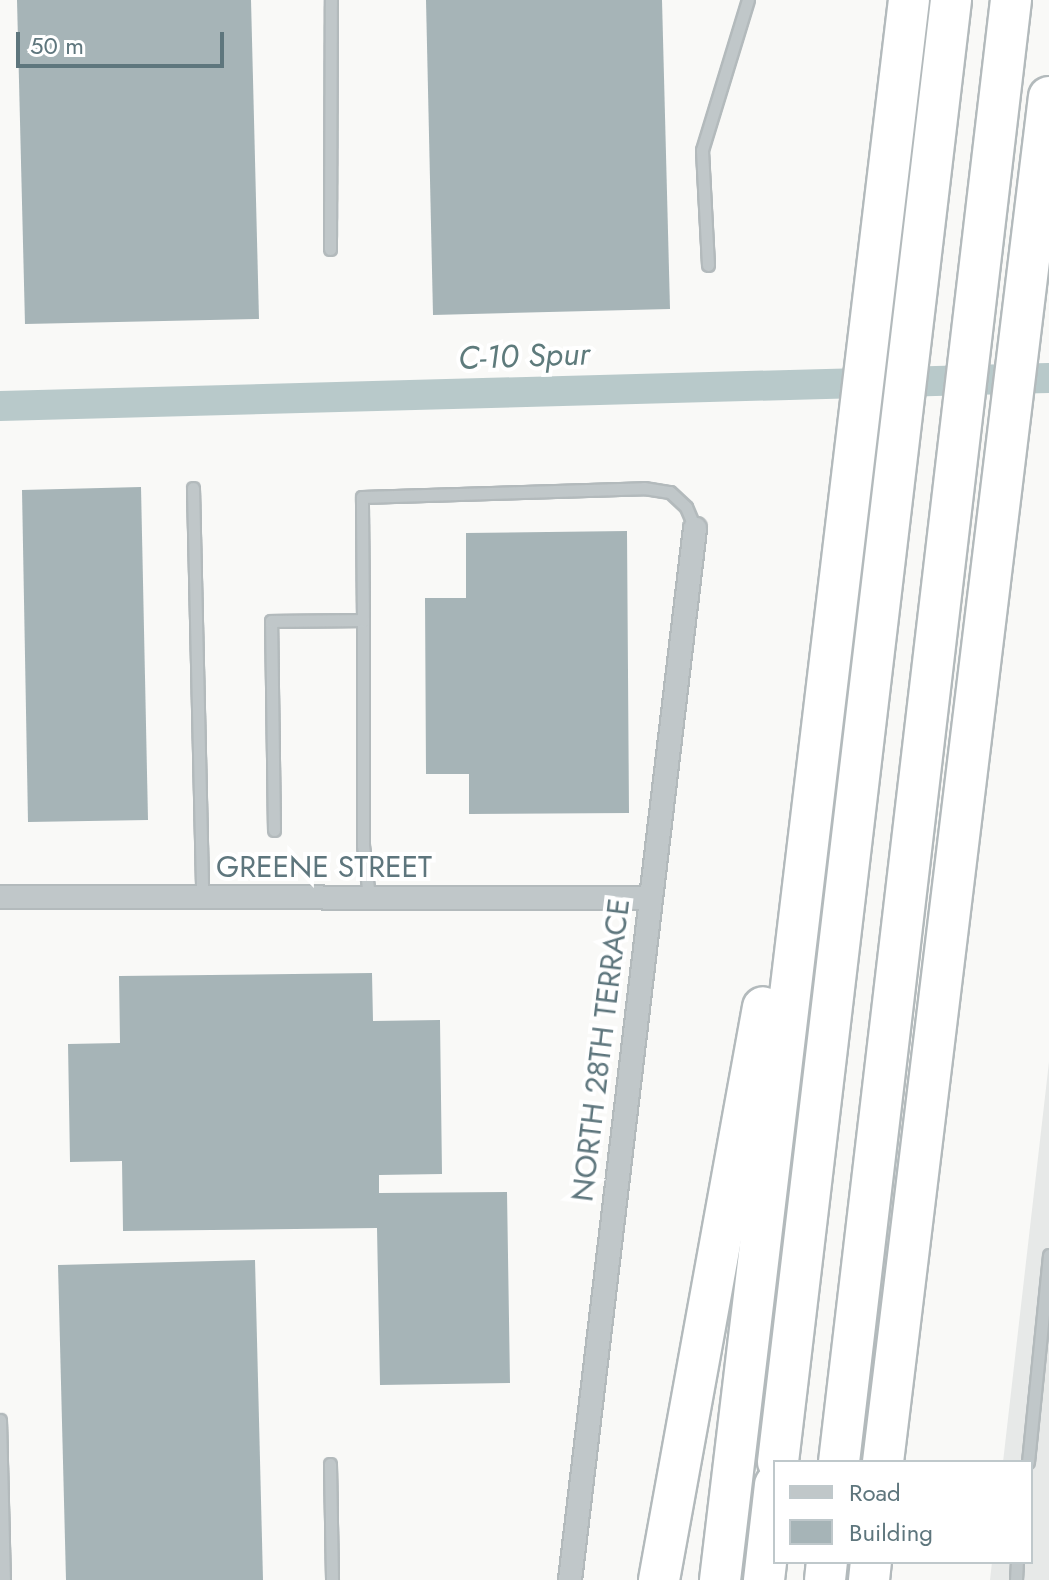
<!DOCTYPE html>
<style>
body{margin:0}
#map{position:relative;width:1049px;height:1580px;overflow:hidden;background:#f9f9f7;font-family:Jost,sans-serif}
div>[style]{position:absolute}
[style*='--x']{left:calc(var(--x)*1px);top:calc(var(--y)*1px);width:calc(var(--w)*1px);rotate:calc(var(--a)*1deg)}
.built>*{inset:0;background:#e7e9e8}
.canal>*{height:30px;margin:-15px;padding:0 15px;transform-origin:15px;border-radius:15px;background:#b8c9ca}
.building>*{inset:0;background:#a6b4b7}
.roads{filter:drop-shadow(2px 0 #b3babc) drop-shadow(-2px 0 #b3babc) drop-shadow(0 2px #b3babc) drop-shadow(0 -2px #b3babc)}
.service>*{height:11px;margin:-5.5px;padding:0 5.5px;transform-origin:5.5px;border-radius:5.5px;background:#c0c7c9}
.minor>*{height:22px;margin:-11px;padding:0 11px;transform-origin:11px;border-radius:11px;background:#c0c7c9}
.motorway>*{height:40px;margin:-20px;padding:0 20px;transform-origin:20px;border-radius:20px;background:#fff}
span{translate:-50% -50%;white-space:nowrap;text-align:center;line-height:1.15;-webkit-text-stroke:8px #fff;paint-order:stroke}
.street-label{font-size:30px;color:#5e767d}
.water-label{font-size:32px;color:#5e7b7c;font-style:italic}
.legend{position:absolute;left:773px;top:1460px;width:260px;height:104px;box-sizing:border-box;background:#fff;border:2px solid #bfc8cb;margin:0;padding:10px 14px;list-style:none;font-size:24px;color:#5e767d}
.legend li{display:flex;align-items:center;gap:16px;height:40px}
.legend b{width:40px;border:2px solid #bfc8cb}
.scale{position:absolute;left:16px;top:32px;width:208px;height:36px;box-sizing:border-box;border:4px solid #5e767d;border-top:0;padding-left:10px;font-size:24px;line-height:28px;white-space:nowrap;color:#5e767d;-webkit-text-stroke:6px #fff;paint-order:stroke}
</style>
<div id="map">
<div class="built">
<i style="clip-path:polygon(1049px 1062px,1049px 1580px,990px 1580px,992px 1562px,1031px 1562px,1031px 1462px,1003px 1462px)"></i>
</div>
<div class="canal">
<i style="--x:0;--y:406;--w:1049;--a:-1.53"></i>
</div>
<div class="building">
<i style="clip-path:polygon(17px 0,251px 0,259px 319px,25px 324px)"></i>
<i style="clip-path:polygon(426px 0,662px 0,670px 309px,433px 315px)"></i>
<i style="clip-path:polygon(141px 487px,148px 820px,28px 822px,22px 490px)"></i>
<i style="clip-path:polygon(627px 531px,629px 813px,469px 814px,469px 774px,426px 774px,425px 598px,466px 598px,466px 533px)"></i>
<i style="clip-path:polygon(372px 973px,373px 1021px,440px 1020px,442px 1174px,379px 1175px,379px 1193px,507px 1192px,510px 1383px,380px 1385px,377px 1228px,123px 1231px,122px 1161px,70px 1162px,68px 1044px,120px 1043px,119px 976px)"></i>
<i style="clip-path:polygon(255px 1260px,263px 1580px,66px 1580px,58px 1265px)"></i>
</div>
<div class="roads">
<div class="service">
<i style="--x:330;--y:249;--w:249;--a:-89.8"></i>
<i style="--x:708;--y:265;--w:115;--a:-93"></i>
<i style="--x:702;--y:150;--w:157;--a:-73"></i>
<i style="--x:193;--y:488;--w:409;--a:88.7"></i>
<i style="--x:363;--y:620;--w:225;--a:90"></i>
<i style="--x:363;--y:845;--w:52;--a:83.4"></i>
<i style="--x:274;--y:830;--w:209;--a:-90.8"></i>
<i style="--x:271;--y:621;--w:92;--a:-0.6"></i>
<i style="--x:363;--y:620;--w:123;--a:-90.5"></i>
<i style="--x:362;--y:497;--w:282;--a:-1.8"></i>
<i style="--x:644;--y:488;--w:26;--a:9"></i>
<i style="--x:670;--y:492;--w:22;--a:43"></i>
<i style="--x:686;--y:507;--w:23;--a:67"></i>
<i style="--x:0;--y:1420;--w:160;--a:88.6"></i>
<i style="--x:1028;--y:1462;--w:208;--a:-84.2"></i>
<i style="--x:330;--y:1464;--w:116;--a:89"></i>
<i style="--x:1016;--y:1580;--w:18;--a:-87"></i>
</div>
<div class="minor">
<i style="--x:0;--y:897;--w:648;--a:0.09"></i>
<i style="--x:570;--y:1580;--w:1059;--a:-83.22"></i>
</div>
<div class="motorway">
<i style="--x:778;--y:1462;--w:1472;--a:-83.25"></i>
<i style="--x:839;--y:1462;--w:1472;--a:-83.29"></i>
<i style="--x:883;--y:1462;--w:1375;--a:-83.07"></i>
<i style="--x:659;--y:1580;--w:582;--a:-79.71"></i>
<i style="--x:720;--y:1580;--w:1591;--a:-83.18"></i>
<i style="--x:764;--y:1580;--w:96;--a:-83.4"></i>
<i style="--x:825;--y:1580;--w:18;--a:-84"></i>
<i style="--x:869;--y:1580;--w:18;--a:-84"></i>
</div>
</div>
<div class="street-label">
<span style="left:324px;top:867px">GREENE STREET</span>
<span style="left:601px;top:1050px;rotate:-83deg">NORTH 28TH TERRACE</span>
</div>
<div class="water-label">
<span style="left:524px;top:356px;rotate:-2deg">C-10 Spur</span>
</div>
<ul class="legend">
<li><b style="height:10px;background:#c0c7c9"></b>Road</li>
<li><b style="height:22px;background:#a6b4b7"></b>Building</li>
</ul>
<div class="scale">50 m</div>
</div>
